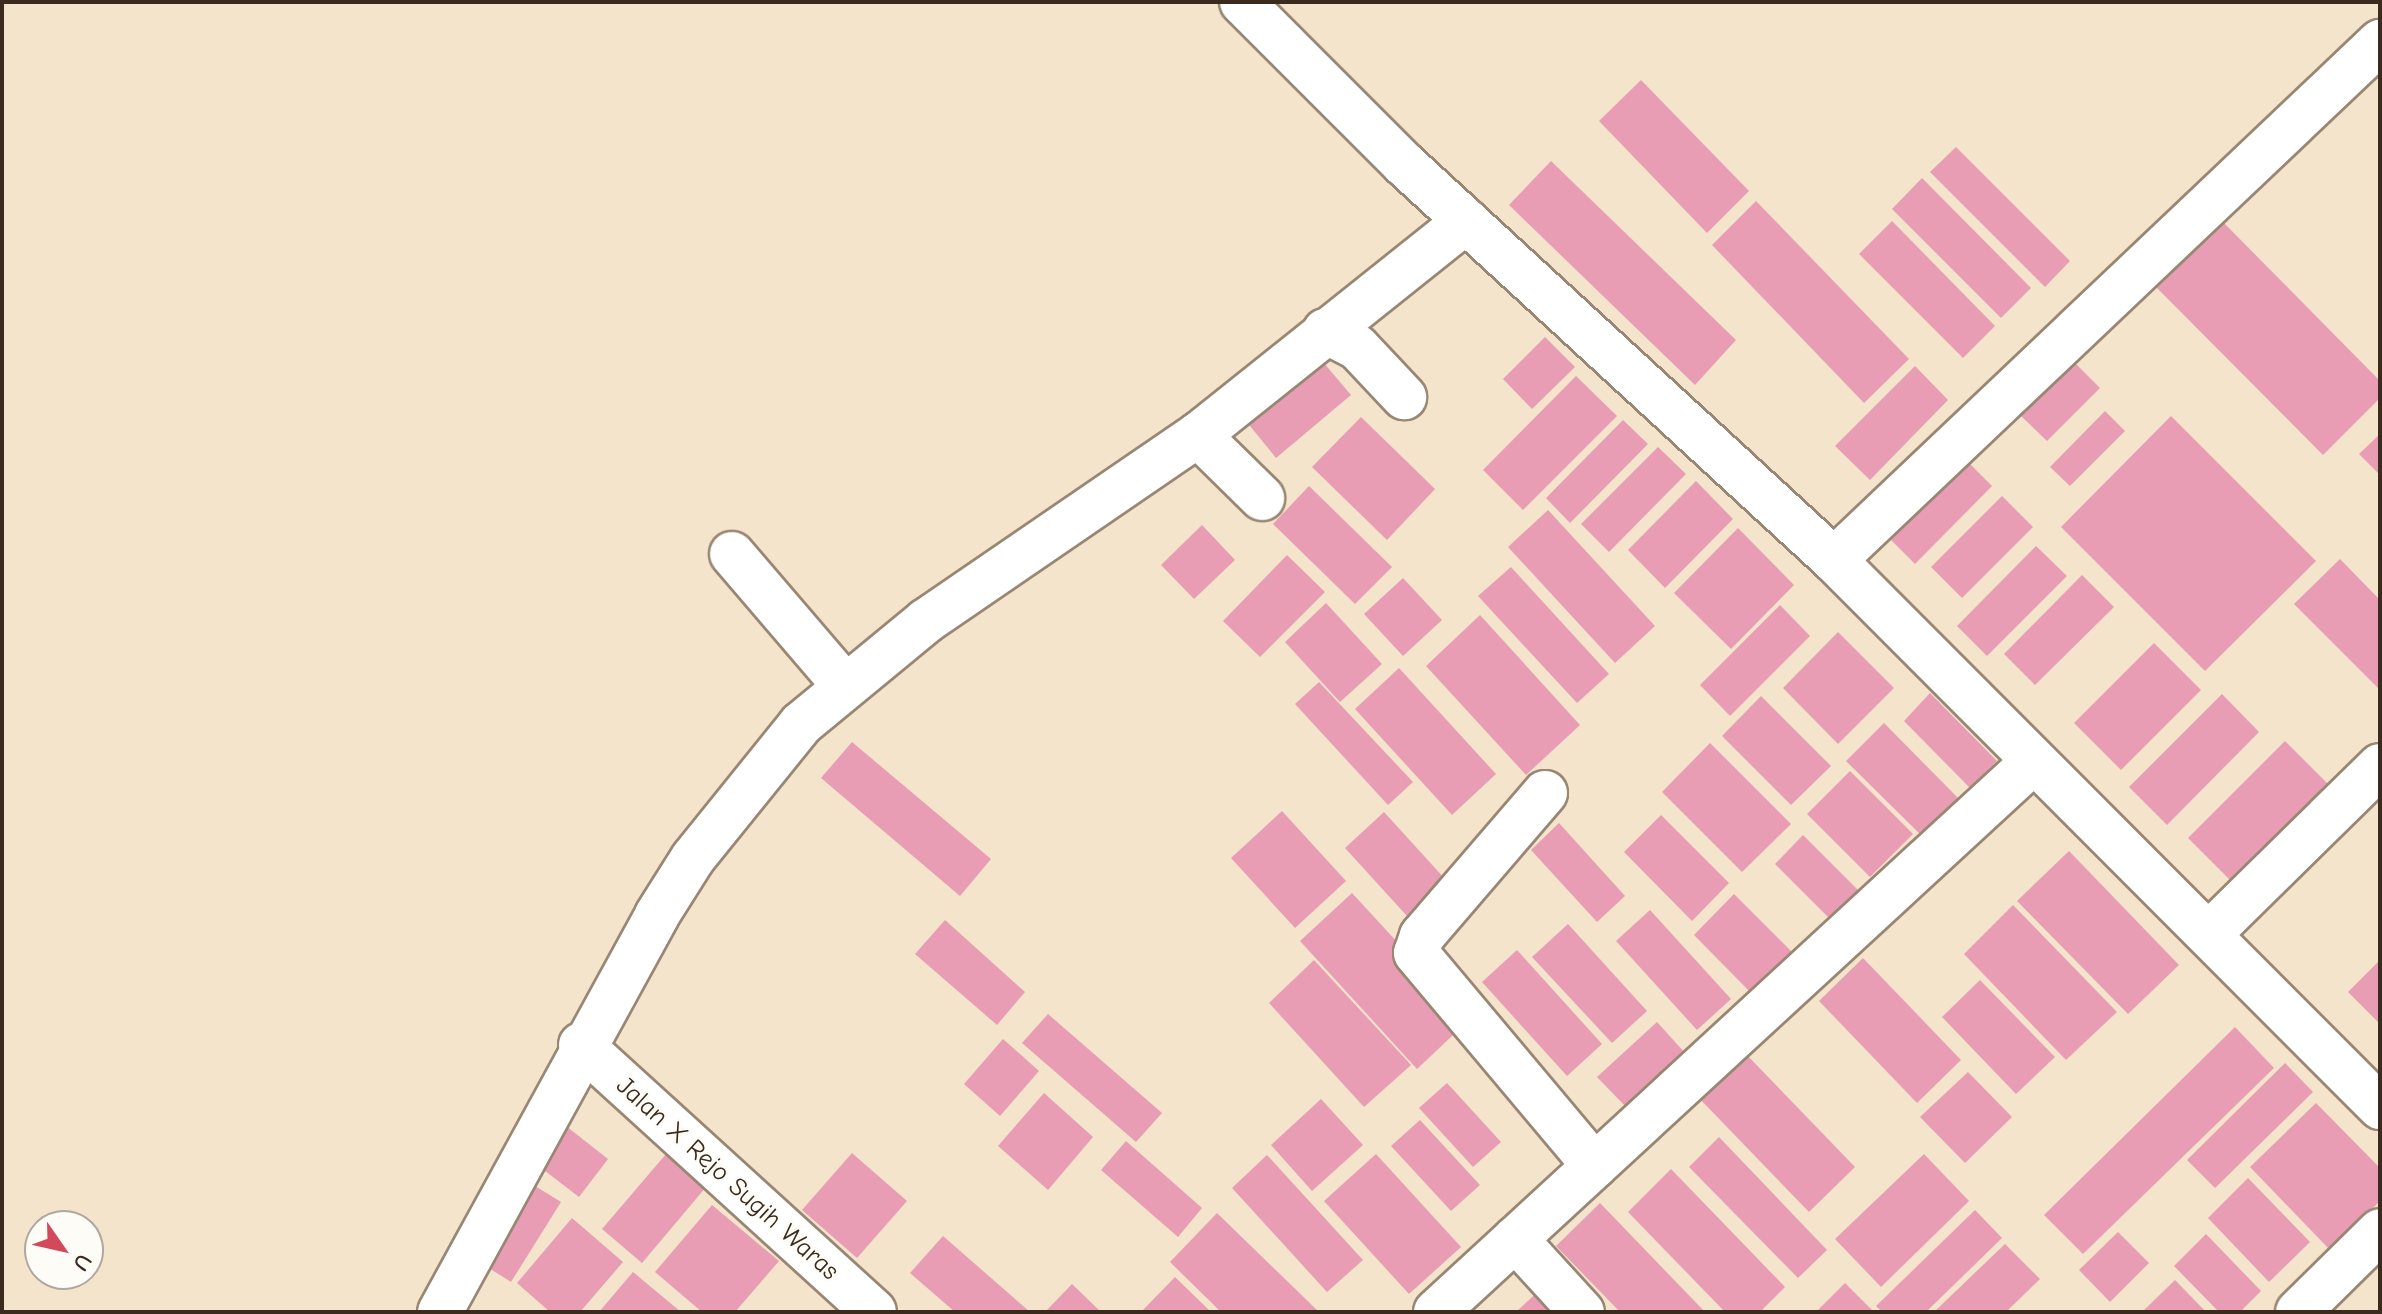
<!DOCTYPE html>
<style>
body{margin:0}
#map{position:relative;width:2382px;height:1314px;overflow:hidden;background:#f4e4cb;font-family:"Comic Neue",sans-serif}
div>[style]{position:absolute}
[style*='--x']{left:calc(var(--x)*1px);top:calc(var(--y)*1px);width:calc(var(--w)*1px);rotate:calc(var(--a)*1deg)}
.building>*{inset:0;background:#e89db5}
.roads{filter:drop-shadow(2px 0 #988774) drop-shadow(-2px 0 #988774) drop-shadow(0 2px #988774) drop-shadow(0 -2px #988774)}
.minor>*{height:44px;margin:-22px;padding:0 22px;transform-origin:22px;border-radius:22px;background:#fff}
span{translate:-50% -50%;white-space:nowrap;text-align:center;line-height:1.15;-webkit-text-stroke:6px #fdfcf7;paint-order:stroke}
.street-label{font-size:26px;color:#3b2a1e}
.frame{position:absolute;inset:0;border:4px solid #3b2a1e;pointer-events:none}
.north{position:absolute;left:24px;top:1210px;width:80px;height:80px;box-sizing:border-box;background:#fdfcf7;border:2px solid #afa8a0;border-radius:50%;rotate:124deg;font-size:22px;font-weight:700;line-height:32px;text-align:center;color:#3b2a1e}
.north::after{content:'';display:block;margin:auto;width:28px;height:36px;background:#d1495b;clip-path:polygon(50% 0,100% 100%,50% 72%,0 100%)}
</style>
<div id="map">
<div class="building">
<i style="clip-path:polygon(1641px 80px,1749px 191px,1707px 233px,1599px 121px)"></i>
<i style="clip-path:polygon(1956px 147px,2070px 261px,2045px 287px,1930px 172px)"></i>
<i style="clip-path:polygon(1551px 161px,1736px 340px,1695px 385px,1509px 205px)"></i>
<i style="clip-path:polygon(1922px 178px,2031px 288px,2001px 318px,1892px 209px)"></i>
<i style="clip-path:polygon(1756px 201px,1909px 359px,1864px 403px,1712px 245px)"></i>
<i style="clip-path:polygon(1892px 221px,1995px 326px,1963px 358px,1859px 254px)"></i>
<i style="clip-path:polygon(2222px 221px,2380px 381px,2380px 398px,2323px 455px,2156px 287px)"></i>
<i style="clip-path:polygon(1545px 337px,1575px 367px,1532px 409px,1503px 379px)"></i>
<i style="clip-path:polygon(1312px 349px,1351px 395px,1276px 458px,1237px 410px)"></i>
<i style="clip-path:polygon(2071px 359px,2100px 388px,2047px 441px,2017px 412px)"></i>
<i style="clip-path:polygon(1915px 366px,1948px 400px,1870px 480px,1835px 446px)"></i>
<i style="clip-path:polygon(1576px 376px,1617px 416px,1523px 510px,1483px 470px)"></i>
<i style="clip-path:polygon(2105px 411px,2125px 431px,2070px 486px,2050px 467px)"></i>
<i style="clip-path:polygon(2171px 416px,2316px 561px,2205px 671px,2061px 527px)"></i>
<i style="clip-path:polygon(1361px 417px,1435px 489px,1387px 540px,1312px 467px)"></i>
<i style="clip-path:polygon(1623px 420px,1648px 444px,1570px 523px,1546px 498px)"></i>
<i style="clip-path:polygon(2380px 434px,2380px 475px,2359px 454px)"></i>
<i style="clip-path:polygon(1658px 447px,1686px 474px,1609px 552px,1581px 524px)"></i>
<i style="clip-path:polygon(1961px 455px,1992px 486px,1915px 564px,1884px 533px)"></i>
<i style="clip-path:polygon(1696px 481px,1733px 519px,1665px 588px,1628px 550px)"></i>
<i style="clip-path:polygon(1309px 486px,1392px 567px,1355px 604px,1273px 524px)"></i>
<i style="clip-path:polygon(2002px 496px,2033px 527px,1962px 598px,1931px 567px)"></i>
<i style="clip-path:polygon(1548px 510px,1655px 626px,1615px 663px,1508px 547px)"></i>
<i style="clip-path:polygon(1202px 525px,1235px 560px,1194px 599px,1161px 565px)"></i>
<i style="clip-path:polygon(1738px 528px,1794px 585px,1731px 649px,1674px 593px)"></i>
<i style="clip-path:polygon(2036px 546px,2067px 576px,1987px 656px,1957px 626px)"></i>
<i style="clip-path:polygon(1287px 555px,1325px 592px,1260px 657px,1223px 621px)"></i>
<i style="clip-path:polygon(2340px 559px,2380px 600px,2380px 690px,2294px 604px)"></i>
<i style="clip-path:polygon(1511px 567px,1609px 674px,1577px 703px,1478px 596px)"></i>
<i style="clip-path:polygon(2082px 575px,2114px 607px,2035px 685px,2004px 654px)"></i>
<i style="clip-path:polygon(1403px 578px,1442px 620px,1403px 656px,1364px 614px)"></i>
<i style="clip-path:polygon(1326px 603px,1382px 664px,1340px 702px,1285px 642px)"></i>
<i style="clip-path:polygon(1780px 605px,1810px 636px,1730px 716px,1700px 685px)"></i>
<i style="clip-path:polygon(1480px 615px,1580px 725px,1526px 775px,1426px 666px)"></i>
<i style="clip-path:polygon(1838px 632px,1894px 688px,1838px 744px,1783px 688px)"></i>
<i style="clip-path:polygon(2154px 643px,2201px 690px,2121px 770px,2074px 723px)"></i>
<i style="clip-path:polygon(1399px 668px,1496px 774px,1452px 815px,1355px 709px)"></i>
<i style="clip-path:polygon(1319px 682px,1413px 782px,1388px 805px,1295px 704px)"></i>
<i style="clip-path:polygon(1930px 693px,1997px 761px,1970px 788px,1904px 721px)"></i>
<i style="clip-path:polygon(2222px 694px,2259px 732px,2167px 825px,2129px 787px)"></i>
<i style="clip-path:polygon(1761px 696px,1831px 766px,1791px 805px,1722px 736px)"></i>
<i style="clip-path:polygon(1884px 723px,1961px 801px,1924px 838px,1846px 761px)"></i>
<i style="clip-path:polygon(2285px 741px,2331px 787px,2234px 884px,2188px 838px)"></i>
<i style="clip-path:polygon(852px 742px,991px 859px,960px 896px,821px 778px)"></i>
<i style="clip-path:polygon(1710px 743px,1791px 824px,1742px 872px,1662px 792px)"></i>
<i style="clip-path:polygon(1850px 771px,1913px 834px,1870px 877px,1807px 814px)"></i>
<i style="clip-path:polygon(1282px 811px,1346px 881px,1295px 928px,1231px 858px)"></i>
<i style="clip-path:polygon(1384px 812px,1446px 880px,1407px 916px,1345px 848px)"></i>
<i style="clip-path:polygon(1661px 815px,1729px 883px,1692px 921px,1624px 852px)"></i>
<i style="clip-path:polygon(1559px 823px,1625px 896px,1597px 922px,1531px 850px)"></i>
<i style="clip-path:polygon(1803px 835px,1862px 894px,1833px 922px,1775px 864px)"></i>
<i style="clip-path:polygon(2069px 851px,2179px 965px,2128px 1014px,2017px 901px)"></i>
<i style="clip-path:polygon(1352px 893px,1469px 1020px,1417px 1069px,1300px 941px)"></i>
<i style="clip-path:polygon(1734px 894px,1799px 959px,1758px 1000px,1694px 935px)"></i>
<i style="clip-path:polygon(2013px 905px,2117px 1012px,2066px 1060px,1964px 954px)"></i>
<i style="clip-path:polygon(1650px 910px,1731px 999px,1697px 1030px,1616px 941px)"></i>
<i style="clip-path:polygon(945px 920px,1025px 992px,997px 1025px,915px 954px)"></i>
<i style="clip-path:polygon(1568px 924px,1647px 1011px,1612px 1043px,1532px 957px)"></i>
<i style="clip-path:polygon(1517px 950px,1602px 1044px,1567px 1076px,1482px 982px)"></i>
<i style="clip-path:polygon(1863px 958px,1961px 1060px,1917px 1103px,1819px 1001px)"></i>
<i style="clip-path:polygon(1314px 960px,1411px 1065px,1364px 1107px,1269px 1003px)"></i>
<i style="clip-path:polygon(2380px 960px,2380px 1024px,2348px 992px)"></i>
<i style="clip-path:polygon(1980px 980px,2055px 1057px,2016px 1094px,1942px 1017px)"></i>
<i style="clip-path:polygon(1048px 1014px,1162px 1113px,1136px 1142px,1022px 1043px)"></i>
<i style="clip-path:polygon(1657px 1022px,1685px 1053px,1627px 1108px,1597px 1077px)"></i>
<i style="clip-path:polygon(2235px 1027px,2274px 1068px,2083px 1254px,2044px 1215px)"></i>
<i style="clip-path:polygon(1003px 1039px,1039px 1071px,1000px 1116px,964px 1084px)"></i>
<i style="clip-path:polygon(1744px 1052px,1855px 1167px,1809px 1212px,1698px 1097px)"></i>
<i style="clip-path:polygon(2285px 1063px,2313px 1092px,2215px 1188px,2187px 1160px)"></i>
<i style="clip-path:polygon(1968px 1072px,2012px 1117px,1965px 1163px,1920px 1117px)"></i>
<i style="clip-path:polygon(1447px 1083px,1501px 1142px,1473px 1167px,1419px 1108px)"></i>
<i style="clip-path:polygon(1044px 1093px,1093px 1137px,1048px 1190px,998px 1146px)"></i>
<i style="clip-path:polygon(1321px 1099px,1363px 1145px,1312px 1191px,1271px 1145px)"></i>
<i style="clip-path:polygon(2316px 1103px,2380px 1168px,2380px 1201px,2330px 1250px,2250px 1167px)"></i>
<i style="clip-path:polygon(1420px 1120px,1480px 1185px,1451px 1211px,1391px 1146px)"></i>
<i style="clip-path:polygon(566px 1126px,608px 1159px,579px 1197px,536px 1164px)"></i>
<i style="clip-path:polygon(1719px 1137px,1827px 1250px,1798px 1278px,1689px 1167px)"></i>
<i style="clip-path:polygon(678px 1140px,717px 1174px,642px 1263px,602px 1229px)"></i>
<i style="clip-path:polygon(1126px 1141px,1202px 1208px,1178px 1237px,1101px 1170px)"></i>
<i style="clip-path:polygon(852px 1153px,907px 1201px,857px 1258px,802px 1210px)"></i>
<i style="clip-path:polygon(1376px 1154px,1461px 1247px,1409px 1294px,1324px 1201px)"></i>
<i style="clip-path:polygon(1924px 1154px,1969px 1201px,1881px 1287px,1835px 1239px)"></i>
<i style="clip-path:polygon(1267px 1155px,1363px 1260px,1327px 1292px,1232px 1188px)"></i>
<i style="clip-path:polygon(1671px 1169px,1785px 1287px,1760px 1312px,1725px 1312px,1628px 1212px)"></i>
<i style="clip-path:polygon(2248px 1178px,2310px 1242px,2269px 1282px,2208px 1218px)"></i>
<i style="clip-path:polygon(527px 1181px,561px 1202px,511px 1282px,476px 1260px)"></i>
<i style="clip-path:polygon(1600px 1203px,1705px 1312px,1620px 1312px,1556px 1246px)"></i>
<i style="clip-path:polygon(712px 1205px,779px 1261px,735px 1312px,702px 1312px,655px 1272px)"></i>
<i style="clip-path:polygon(1975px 1210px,2002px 1238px,1926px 1312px,1882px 1312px,1876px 1306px)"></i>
<i style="clip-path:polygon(1217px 1213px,1319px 1312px,1221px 1312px,1170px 1262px)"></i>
<i style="clip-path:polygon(572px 1218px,623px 1262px,580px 1312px,550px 1312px,517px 1283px)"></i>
<i style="clip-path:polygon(2118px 1232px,2149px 1263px,2110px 1302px,2079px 1270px)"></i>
<i style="clip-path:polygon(2206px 1234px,2261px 1291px,2240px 1312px,2219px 1312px,2174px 1266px)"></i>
<i style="clip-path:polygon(943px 1236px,1030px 1312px,955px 1312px,910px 1273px)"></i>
<i style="clip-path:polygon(2005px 1244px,2040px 1279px,2006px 1312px,1934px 1312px)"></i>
<i style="clip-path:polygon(633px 1272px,681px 1312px,599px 1312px)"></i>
<i style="clip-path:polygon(1175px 1277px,1211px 1312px,1141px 1312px)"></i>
<i style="clip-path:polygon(2175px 1280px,2206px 1312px,2142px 1312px)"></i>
<i style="clip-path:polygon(1845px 1283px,1874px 1312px,1816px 1312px)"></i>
<i style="clip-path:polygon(1072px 1284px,1101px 1312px,1045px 1312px)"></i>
<i style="clip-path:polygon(1542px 1288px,1563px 1312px,1516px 1312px)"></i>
</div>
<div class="roads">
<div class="minor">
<i style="--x:1242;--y:2;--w:229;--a:45"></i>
<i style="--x:1404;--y:164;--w:585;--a:42.64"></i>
<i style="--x:1834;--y:560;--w:773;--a:45.05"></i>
<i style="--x:1325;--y:331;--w:36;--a:27"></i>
<i style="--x:1357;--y:347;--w:69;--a:46.8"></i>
<i style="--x:1198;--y:435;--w:90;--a:44.5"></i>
<i style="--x:732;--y:554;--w:174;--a:49.4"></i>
<i style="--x:1834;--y:560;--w:753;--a:-43.49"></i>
<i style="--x:1545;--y:793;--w:189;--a:130.7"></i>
<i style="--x:1422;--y:936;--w:18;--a:109"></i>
<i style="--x:1416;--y:953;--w:278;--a:50"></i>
<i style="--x:2211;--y:932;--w:237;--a:-44.5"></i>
<i style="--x:581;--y:1045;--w:396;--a:42.3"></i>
<i style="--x:1515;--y:1239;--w:99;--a:47.5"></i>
<i style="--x:440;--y:1312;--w:452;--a:-61.3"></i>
<i style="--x:657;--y:915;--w:67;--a:-57.7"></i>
<i style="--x:693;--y:858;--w:172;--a:-51.1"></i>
<i style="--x:801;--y:724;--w:162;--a:-39.5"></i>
<i style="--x:926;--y:621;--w:330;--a:-34.4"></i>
<i style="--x:1198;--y:435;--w:343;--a:-38.6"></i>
<i style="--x:1436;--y:1312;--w:813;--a:-42.66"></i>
<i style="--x:2298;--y:1312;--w:115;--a:-44.6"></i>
</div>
</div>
<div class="street-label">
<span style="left:727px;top:1179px;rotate:42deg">Jalan X Rejo Sugih Waras</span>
</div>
<div class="frame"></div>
<div class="north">U</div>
</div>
